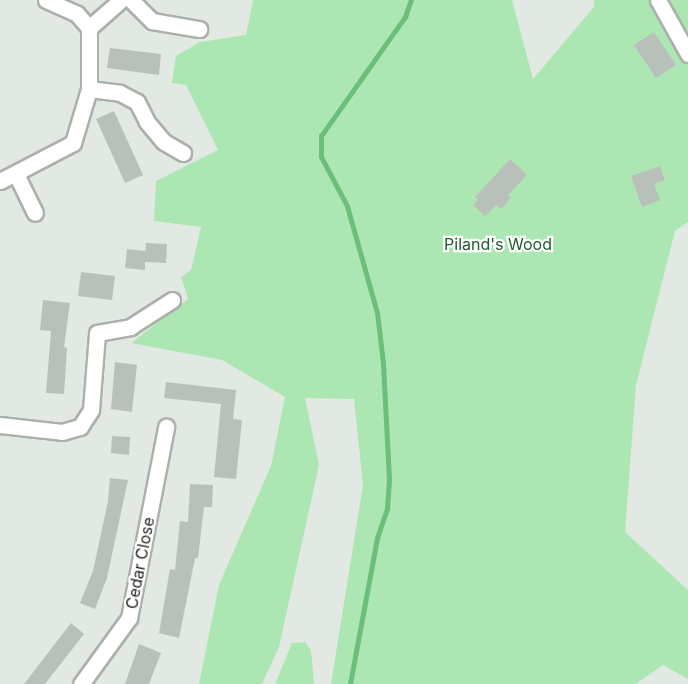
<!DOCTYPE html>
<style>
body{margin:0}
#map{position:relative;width:688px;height:684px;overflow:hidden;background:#e2e9e2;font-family:Inter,sans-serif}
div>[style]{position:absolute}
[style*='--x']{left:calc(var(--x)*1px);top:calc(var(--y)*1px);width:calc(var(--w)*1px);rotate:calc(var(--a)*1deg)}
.green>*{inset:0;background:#ace7b3}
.stream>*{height:4.5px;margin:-2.25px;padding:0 2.25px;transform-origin:2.25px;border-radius:2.25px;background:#6cbf7a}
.building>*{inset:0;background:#b9c0ba}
.roads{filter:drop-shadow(2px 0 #aab1aa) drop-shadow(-2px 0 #aab1aa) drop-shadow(0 2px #aab1aa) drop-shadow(0 -2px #aab1aa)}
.street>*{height:15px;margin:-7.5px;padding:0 7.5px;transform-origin:7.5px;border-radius:7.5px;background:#fff}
span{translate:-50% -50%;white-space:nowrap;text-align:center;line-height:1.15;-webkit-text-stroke:4.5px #fff;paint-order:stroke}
.park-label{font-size:16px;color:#20592c}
.street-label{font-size:16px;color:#282a28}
</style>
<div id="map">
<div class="green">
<i style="clip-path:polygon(253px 0,512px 0,533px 79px,594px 7px,594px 0,688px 0,688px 222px,675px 231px,636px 385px,625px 532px,688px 590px,688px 679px,663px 665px,636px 684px,331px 684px,363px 485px,354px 399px,305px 398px,319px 465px,279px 647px,262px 684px,199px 684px,219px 585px,271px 466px,285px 397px,222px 360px,131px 343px,188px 299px,181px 277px,191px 270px,201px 227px,154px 221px,156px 181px,218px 150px,186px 85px,172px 83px,176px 56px,200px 42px,246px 35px)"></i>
<i style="clip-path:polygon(305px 642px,311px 650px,314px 684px,275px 684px,292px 643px)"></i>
</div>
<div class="stream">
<i style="--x:350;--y:684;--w:148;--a:-79.5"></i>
<i style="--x:377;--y:538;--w:31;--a:-71"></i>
<i style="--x:387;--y:509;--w:30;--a:-86"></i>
<i style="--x:389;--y:479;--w:116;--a:-93"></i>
<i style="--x:383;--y:363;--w:50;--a:-96.8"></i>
<i style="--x:377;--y:313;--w:111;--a:-105.7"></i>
<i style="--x:347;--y:206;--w:55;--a:-118"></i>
<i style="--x:321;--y:157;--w:21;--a:-90"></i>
<i style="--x:321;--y:136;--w:146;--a:-54.8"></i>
<i style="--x:405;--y:17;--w:18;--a:-71"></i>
</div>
<div class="building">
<i style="clip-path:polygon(654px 32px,676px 65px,656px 78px,634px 45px)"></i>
<i style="clip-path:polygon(110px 48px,161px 54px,159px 75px,107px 68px)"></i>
<i style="clip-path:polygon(114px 111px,143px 175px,125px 183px,96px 119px)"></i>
<i style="clip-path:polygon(510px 159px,527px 175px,508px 195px,511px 198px,501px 209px,496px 205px,485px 216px,473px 205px,478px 200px,475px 197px)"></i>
<i style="clip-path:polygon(660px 166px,665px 180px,654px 184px,660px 200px,642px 207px,631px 176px)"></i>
<i style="clip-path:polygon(146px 243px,167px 244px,166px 263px,145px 262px,145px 270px,125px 268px,127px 249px,146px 251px,145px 257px)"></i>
<i style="clip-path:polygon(81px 272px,115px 276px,112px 300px,78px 296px)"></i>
<i style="clip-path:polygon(43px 300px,70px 303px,64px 347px,67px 348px,64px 394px,46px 393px,51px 331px,40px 330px)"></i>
<i style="clip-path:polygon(115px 362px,137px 365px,132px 412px,111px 409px)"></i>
<i style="clip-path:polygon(166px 382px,236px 390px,233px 419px,242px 420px,236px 479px,214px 477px,221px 404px,164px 398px)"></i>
<i style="clip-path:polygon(112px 436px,130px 437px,129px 455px,111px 453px)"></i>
<i style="clip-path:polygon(110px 478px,128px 480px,107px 578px,95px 609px,80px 603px,93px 571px,108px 501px)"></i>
<i style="clip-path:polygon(190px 484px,213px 485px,212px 507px,204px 507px,198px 558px,195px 558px,179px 638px,159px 633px,170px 569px,175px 570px,180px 521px,188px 522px)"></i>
<i style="clip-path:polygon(71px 623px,84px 634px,45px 684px,24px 684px)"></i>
<i style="clip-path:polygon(139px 644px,161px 653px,149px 684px,125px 684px)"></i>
</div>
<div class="roads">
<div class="street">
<i style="--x:46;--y:0;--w:34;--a:24"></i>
<i style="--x:77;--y:14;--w:18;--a:49"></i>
<i style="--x:131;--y:0;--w:30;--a:45"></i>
<i style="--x:152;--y:21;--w:48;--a:9.7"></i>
<i style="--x:658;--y:0;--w:62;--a:60.9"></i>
<i style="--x:89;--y:28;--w:43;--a:-41.2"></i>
<i style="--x:89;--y:89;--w:31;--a:7"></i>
<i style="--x:120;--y:93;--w:19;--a:28"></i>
<i style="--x:137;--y:102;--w:22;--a:63"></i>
<i style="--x:147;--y:122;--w:26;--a:50"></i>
<i style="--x:164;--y:142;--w:22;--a:30"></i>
<i style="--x:16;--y:174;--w:43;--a:64"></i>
<i style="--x:0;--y:181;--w:82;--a:-27.5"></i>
<i style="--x:73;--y:143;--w:56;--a:-73.5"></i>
<i style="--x:89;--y:89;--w:61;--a:-90"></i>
<i style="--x:0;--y:425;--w:62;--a:6.4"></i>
<i style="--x:62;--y:432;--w:19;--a:-16"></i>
<i style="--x:80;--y:427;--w:20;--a:-57"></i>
<i style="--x:91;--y:410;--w:77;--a:-85.5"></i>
<i style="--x:97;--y:333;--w:34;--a:-10"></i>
<i style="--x:130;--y:327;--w:50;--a:-32.7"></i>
<i style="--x:81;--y:684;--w:82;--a:-54"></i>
<i style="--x:129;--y:618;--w:195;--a:-79"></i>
</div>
</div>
<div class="park-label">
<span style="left:498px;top:244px">Piland's Wood</span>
</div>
<div class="street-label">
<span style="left:140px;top:563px;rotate:-79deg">Cedar Close</span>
</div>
</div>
